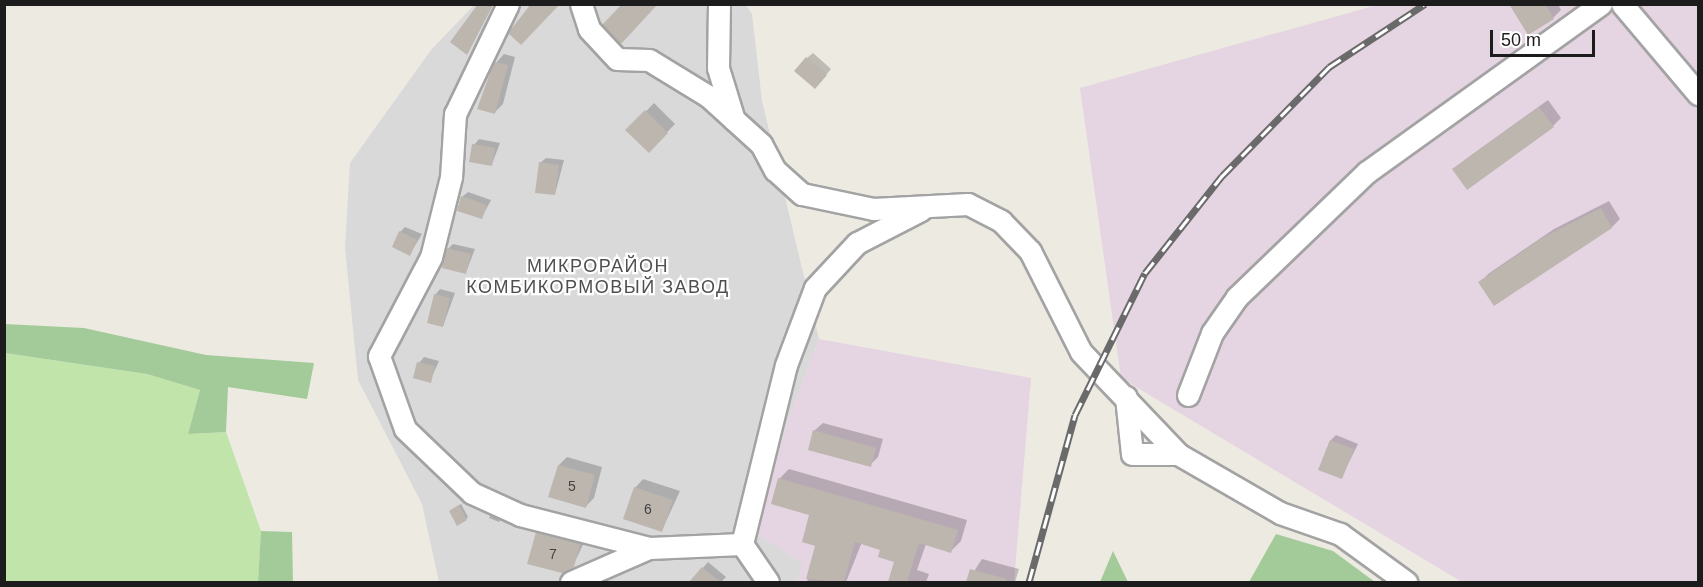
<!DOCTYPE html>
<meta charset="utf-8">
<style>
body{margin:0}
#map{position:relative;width:1703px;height:587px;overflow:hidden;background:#edeae2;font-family:Arial,sans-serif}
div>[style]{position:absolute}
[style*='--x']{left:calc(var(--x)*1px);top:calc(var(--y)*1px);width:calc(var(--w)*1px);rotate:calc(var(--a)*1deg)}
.residential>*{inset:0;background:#dad9d9}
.industrial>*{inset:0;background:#e5d4e1}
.grass>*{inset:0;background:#c1e4aa}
.forest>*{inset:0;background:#a3ca99}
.shadow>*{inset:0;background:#0003}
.building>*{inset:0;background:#bdb6af}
.roads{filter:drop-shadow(2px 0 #a3a3a3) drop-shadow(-2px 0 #a3a3a3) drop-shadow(0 2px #a3a3a3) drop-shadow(0 -2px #a3a3a3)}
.minor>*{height:21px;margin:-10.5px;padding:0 10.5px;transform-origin:10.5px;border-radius:10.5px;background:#fff}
.rail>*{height:7px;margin-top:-3.5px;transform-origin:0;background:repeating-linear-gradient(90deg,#fff 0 14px,#6a6a6a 0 28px);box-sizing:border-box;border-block:2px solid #6a6a6a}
span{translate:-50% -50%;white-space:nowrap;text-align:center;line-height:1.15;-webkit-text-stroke:4.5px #fff;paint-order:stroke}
.number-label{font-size:14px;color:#444241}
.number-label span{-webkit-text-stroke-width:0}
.neighbourhood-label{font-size:18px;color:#4f4f4f;letter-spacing:1.5px}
.frame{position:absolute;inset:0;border:6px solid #1c1c1c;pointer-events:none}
.scale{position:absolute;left:1490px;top:30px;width:105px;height:27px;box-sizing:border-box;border:3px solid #1c1c1c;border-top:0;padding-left:8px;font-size:18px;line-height:21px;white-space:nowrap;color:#1c1c1c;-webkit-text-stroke:4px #fff;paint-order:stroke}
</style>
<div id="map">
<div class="residential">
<i style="clip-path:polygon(474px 5px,746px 5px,752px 14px,762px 101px,819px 339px,787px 423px,756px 533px,803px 563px,797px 582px,439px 582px,422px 504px,358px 380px,345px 247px,350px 163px,431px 50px)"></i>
</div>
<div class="industrial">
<i style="clip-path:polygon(1377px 5px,1698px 5px,1698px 582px,1462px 582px,1121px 378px,1080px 88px)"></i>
<i style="clip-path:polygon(819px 339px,1031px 378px,1014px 582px,797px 582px,802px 563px,756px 533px,787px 423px)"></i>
</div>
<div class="grass">
<i style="clip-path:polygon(5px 353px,147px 374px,200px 390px,188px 434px,226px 432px,261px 531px,258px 582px,5px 582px)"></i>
</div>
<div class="forest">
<i style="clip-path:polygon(4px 324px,84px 328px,206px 355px,314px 363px,307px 399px,228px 387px,226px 432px,188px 434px,200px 390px,147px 374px,5px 353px)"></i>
<i style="clip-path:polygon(261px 531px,292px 532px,293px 582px,258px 582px)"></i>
<i style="clip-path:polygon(1276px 534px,1333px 551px,1375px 582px,1249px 582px)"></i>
<i style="clip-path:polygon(1113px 551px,1128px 582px,1100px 582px)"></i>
</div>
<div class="shadow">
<i style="clip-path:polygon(480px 4px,493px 4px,467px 53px)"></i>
<i style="clip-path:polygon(1558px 4px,1561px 10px,1553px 18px,1511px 5px)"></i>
<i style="clip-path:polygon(813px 53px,831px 69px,820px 82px,807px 58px)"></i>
<i style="clip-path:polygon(504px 54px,515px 57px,503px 104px,495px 112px,496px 63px)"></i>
<i style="clip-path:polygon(1548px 100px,1561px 118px,1553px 126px,1463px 161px)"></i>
<i style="clip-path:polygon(654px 103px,675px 124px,649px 151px,628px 130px)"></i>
<i style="clip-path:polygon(479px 139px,500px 143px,492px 164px,474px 145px)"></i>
<i style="clip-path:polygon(546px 158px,564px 160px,555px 194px,540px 163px)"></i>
<i style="clip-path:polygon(468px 192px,491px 200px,482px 217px,462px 197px)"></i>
<i style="clip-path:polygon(1609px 201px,1620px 219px,1612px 227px,1494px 304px,1480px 283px,1488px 274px,1554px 229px)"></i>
<i style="clip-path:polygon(405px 227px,422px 234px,410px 254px,400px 232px)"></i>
<i style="clip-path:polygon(453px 244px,475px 249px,466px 272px,448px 249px)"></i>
<i style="clip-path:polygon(440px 289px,455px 293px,443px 326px,435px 295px)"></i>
<i style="clip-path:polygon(424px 357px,439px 361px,430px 381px,419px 363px)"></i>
<i style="clip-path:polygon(823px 423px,883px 439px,878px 457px,870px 465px,814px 431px)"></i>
<i style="clip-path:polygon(1336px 435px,1358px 444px,1341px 478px,1331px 440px)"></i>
<i style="clip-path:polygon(567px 457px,602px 467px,594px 498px,586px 506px,559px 465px)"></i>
<i style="clip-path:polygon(789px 469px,967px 520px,961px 541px,951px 551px,926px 544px,917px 570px,929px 574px,926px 582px,890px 582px,896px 561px,882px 549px,862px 542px,846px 582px,807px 582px,817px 545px,811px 514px,779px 479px)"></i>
<i style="clip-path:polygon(643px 479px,680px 491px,662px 530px,635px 488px)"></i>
<i style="clip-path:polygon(461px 504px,468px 517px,466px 519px,453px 509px)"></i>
<i style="clip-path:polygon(492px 513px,500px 521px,499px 522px,489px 518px)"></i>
<i style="clip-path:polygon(545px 525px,587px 536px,573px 566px,537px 533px)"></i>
<i style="clip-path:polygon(982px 559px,1019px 569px,1015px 582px,967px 582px)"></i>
<i style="clip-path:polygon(708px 562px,726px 577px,721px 582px,691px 582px)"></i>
</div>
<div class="building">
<i style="clip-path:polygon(478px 4px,492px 7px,467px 55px,450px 42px)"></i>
<i style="clip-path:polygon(531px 4px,560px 4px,521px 45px,508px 33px)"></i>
<i style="clip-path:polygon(622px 4px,658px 4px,621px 44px,602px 25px)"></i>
<i style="clip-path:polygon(1509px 4px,1545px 4px,1554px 19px,1528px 35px)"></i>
<i style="clip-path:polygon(806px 57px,827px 75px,815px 89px,794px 71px)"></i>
<i style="clip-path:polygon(494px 62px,508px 65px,495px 114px,477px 109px)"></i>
<i style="clip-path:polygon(1539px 107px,1554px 127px,1467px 190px,1452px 169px)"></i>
<i style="clip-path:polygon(645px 110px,668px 133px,649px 153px,625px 130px)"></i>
<i style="clip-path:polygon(472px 144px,495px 148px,492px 166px,469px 162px)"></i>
<i style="clip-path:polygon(539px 162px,559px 165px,555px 195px,535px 193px)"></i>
<i style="clip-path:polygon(461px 196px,487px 205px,482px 219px,457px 211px)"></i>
<i style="clip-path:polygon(1601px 208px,1612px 228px,1494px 306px,1478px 282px,1544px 237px)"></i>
<i style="clip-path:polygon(399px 231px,417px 240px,410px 256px,392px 247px)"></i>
<i style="clip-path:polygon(446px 248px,471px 254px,466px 274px,442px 268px)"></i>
<i style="clip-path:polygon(434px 294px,450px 298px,443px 327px,427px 323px)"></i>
<i style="clip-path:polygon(417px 362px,435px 366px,431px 383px,413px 378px)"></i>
<i style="clip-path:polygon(813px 430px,876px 448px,871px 467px,808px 450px)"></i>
<i style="clip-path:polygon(1330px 440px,1354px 449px,1342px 479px,1318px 470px)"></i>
<i style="clip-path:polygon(558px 465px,595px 475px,586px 508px,548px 497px)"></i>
<i style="clip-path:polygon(778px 478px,958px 530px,951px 553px,919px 543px,907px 582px,888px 582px,894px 562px,878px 557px,880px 550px,855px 542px,844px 582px,806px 579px,815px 546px,802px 542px,809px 515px,771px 504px)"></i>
<i style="clip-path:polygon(634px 487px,673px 500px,662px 532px,623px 519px)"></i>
<i style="clip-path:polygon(459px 505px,467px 520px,457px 526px,449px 511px)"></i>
<i style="clip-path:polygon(536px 532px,580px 544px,574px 567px,562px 573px,527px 564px)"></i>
<i style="clip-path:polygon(702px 567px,721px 582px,689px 582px)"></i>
<i style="clip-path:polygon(970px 569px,1007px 579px,1006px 582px,966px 582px)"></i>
</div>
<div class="roads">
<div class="minor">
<i style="--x:508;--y:4;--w:122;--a:115.7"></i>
<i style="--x:455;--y:114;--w:63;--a:93.6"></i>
<i style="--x:451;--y:177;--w:82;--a:104"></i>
<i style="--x:431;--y:257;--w:112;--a:117.7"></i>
<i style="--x:379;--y:356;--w:77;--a:70.4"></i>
<i style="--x:405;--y:429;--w:93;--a:43.7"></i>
<i style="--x:472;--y:493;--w:53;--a:24.6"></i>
<i style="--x:520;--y:515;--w:133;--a:14.3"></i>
<i style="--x:649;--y:548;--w:93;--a:-2.5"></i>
<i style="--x:581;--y:4;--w:26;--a:72"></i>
<i style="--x:589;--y:29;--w:41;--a:47"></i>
<i style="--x:617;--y:59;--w:32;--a:2"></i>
<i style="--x:649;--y:60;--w:69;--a:31.4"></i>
<i style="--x:708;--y:96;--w:72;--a:42.2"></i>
<i style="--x:761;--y:144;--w:30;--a:62"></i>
<i style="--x:775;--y:170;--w:36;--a:42"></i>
<i style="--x:802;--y:194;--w:73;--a:11.9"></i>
<i style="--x:873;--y:209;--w:95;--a:-3"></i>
<i style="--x:968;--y:204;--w:37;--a:27"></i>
<i style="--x:1001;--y:221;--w:42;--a:46"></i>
<i style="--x:1030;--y:251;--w:113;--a:63.2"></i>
<i style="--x:1081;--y:352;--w:141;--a:46.4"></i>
<i style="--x:1178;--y:454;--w:118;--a:30"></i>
<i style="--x:1280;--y:513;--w:64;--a:19.3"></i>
<i style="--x:1340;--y:534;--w:82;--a:36"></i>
<i style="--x:719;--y:4;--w:64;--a:90.9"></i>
<i style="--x:718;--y:68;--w:54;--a:72.9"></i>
<i style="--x:1622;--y:4;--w:118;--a:49.8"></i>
<i style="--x:1188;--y:395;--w:66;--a:-68.8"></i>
<i style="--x:1212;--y:333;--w:44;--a:-55.2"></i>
<i style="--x:1237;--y:297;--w:180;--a:-43.9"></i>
<i style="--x:1367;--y:172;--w:288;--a:-35.7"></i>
<i style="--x:1126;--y:397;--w:57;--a:84"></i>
<i style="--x:1132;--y:454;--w:46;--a:0"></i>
<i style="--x:571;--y:582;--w:85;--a:-23.6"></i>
<i style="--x:768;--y:582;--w:46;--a:-124.4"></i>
<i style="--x:742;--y:544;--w:184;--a:-76.2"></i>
<i style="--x:786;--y:365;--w:82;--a:-69.4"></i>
<i style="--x:815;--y:288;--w:62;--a:-47"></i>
<i style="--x:857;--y:243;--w:72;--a:-27.3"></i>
</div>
</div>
<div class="rail">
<i style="--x:1029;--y:582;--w:173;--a:-74.6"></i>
<i style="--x:1075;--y:415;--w:158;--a:-63.8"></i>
<i style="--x:1145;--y:273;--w:124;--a:-51.6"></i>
<i style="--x:1222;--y:176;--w:153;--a:-45.5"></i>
<i style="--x:1329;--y:67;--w:115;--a:-33.3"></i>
</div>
<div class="number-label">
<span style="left:572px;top:486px">5</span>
<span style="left:648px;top:509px">6</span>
<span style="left:553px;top:554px">7</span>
</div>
<div class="neighbourhood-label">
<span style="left:598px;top:277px">МИКРОРАЙОН<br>КОМБИКОРМОВЫЙ ЗАВОД</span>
</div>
<div class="frame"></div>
<div class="scale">50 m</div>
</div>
